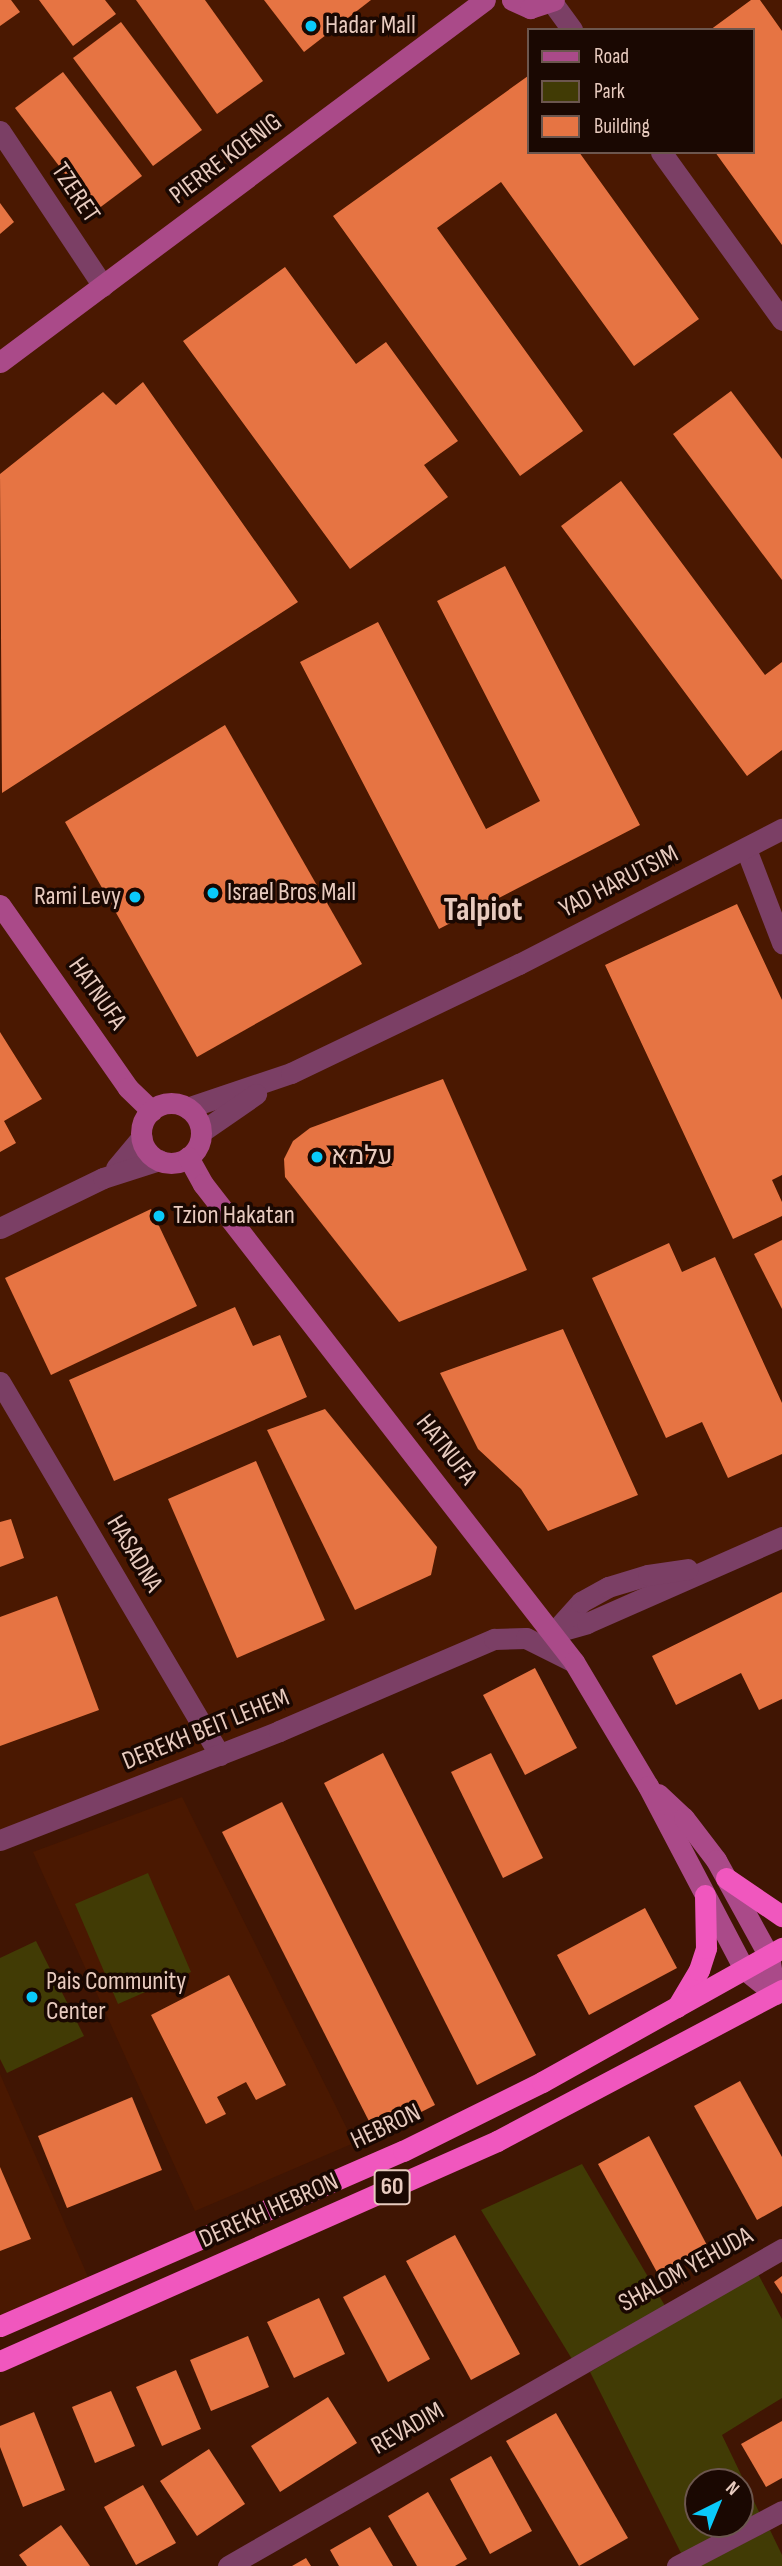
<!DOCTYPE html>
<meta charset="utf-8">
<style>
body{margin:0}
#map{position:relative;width:782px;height:2566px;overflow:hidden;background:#401503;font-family:"Sofia Sans Condensed",Heebo,sans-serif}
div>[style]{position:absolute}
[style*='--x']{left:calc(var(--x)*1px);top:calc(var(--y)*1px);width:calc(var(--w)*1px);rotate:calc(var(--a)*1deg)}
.built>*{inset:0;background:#4a1801}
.green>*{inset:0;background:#413b05}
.building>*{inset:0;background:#e67443}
.street>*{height:21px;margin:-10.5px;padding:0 10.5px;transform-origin:10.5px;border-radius:10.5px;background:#7b3f65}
.secondary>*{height:21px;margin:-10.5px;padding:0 10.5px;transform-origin:10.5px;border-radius:10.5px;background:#aa4a89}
.secondary>.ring{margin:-10.5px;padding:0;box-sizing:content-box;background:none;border:21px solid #aa4a89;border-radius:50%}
.highway>*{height:21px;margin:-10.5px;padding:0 10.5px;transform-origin:10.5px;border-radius:10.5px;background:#f057be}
.dots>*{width:19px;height:19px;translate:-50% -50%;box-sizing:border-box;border:4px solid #1a0802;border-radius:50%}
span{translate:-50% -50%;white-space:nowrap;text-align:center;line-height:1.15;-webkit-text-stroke:7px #1a0802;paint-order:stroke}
.shield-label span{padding:2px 5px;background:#1a0802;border:2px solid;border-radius:5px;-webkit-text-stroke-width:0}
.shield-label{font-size:24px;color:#e8cbbf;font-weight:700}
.poi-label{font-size:26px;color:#e8cbbf}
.left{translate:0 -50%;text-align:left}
.right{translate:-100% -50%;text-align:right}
.street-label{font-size:26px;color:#e8cbbf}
.district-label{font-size:33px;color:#e8cbbf;font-weight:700}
.legend{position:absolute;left:527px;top:28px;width:228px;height:126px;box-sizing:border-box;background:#1a0802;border:2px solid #6c564e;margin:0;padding:9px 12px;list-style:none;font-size:21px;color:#e8cbbf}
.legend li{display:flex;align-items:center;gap:14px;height:35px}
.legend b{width:35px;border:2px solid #6c564e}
.north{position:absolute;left:684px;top:2468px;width:70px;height:70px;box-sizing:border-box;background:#1a0802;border:2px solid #6c564e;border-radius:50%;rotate:43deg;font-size:19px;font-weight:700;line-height:28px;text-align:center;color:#e8cbbf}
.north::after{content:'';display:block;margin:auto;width:24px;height:32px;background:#0acafa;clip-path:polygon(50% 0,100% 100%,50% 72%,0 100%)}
</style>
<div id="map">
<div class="built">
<i style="clip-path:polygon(evenodd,0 0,782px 0,782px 1536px,578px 1623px,431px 1667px,0 1839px,0 0,528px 30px,752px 30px,752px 152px,528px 152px,528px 30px)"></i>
<i style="clip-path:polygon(182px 1797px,354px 2143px,195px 2211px,33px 1852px)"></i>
<i style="clip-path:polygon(0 2074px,88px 2277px,0 2316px)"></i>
</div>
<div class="green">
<i style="clip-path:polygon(148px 1873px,191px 1972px,118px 2004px,75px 1904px)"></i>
<i style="clip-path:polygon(36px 1941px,84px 2036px,7px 2073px,0 2059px,0 1958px)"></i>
<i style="clip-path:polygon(582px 2164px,668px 2311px,575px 2364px,481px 2210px)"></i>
<i style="clip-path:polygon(evenodd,758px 2274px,782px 2319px,782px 2398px,722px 2435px,760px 2514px,682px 2555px,590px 2372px,758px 2274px,698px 2482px,740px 2482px,740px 2524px,698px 2524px,698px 2482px)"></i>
<i style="clip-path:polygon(770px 2530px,782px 2555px,782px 2566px,699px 2566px)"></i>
</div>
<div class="building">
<i style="clip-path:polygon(0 0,11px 0,20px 12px,0 26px)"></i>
<i style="clip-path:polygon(39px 0,105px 0,116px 14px,73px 46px)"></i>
<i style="clip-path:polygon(136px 0,205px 0,263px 81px,217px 114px)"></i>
<i style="clip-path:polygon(264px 0,371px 0,304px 52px)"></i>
<i style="clip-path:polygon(751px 0,760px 0,782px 31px,782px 245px,715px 152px,752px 152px,752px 30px,710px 30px)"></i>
<i style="clip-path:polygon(121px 22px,202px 130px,153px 166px,73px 58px)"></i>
<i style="clip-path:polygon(63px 72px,142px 176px,94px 212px,15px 108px)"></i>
<i style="clip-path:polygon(528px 76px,528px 152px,579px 152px,699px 319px,634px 366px,501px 182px,437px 228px,583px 431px,520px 476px,333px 216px)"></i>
<i style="clip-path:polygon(0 203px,14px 222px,0 234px)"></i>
<i style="clip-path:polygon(285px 267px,356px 364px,386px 342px,458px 441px,424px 465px,448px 497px,350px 569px,183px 341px)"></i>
<i style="clip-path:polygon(143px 382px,298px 602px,2px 793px,0 474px,103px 392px,116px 405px)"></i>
<i style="clip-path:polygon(731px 391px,782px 459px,782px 580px,673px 434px)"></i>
<i style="clip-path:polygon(621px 481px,765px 675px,782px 662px,782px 750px,747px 776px,561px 526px)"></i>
<i style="clip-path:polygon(505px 566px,640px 825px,439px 929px,300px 662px,378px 622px,486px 829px,540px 801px,437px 601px)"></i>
<i style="clip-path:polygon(225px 725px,362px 964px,197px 1057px,65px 822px)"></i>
<i style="clip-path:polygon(737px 904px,782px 1000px,782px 1175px,772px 1180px,782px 1202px,782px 1216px,733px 1239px,605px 965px)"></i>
<i style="clip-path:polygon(0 1032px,42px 1099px,4px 1121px,16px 1143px,0 1152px)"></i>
<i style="clip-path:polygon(443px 1079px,527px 1270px,399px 1322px,285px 1177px,284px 1159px,293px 1141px,310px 1128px)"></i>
<i style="clip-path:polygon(151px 1209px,197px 1306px,51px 1375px,5px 1278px)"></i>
<i style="clip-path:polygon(782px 1240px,782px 1309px,754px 1254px)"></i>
<i style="clip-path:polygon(669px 1243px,682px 1272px,715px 1257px,782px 1403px,782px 1454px,728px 1478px,702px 1422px,666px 1438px,592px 1278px)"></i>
<i style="clip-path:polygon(235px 1307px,253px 1346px,280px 1335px,307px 1397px,114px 1481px,69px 1380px)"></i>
<i style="clip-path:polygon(563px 1329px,638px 1495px,548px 1531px,521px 1489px,478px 1449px,440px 1373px)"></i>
<i style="clip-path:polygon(325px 1409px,437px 1547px,431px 1575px,355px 1610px,267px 1430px)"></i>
<i style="clip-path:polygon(256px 1461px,325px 1620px,237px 1658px,168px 1499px)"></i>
<i style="clip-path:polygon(11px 1519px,24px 1558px,0 1567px,0 1522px)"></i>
<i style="clip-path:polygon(782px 1592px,782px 1699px,759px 1710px,741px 1673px,676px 1705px,652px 1656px)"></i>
<i style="clip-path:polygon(57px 1596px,99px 1710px,0 1746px,0 1617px)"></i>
<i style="clip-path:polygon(535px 1668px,577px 1748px,525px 1775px,483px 1695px)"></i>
<i style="clip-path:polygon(383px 1753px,536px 2055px,477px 2085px,324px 1783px)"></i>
<i style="clip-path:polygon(491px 1753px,543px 1858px,503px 1878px,451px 1772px)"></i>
<i style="clip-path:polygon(282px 1802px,435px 2105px,376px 2135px,222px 1832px)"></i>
<i style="clip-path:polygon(645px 1908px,677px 1968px,589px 2015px,557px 1955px)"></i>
<i style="clip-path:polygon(229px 1975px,286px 2085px,256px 2100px,246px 2082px,217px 2097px,226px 2114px,206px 2124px,151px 2015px)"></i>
<i style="clip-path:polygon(740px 2081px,782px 2157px,782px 2206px,757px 2220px,694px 2106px)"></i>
<i style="clip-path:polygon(132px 2097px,162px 2170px,67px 2208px,38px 2136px)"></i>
<i style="clip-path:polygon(649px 2136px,709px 2249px,659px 2276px,598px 2164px)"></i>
<i style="clip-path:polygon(0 2167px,31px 2239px,0 2251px)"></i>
<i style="clip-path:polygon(455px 2235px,520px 2354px,471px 2380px,406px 2261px)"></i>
<i style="clip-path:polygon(385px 2275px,430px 2359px,388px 2382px,343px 2297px)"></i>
<i style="clip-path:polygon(782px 2276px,782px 2294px,774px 2282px)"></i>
<i style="clip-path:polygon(319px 2298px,345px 2354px,294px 2378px,267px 2322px)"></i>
<i style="clip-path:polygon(248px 2336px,269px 2387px,211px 2411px,190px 2360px)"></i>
<i style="clip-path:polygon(176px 2370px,201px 2429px,162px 2446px,136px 2387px)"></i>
<i style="clip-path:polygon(111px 2391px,135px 2446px,95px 2463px,72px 2407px)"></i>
<i style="clip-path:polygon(328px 2397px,357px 2443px,280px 2492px,251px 2446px)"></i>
<i style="clip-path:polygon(34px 2412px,65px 2490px,23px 2507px,0 2447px,0 2426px)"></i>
<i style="clip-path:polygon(556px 2413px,628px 2538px,579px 2566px,506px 2441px)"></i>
<i style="clip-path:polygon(782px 2421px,782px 2478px,766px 2487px,741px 2444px)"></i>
<i style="clip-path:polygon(209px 2449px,245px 2504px,197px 2536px,160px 2481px)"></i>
<i style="clip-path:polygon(491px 2456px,532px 2531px,490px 2554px,450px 2479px)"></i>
<i style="clip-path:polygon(143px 2485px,176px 2543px,136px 2565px,104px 2507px)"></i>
<i style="clip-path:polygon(428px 2492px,467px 2559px,455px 2566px,417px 2566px,388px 2516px)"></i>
<i style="clip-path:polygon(61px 2525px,90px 2566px,27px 2566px,19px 2555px)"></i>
<i style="clip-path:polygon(370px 2527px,393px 2566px,339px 2566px,330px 2550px)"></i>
<i style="clip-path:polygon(306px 2558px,311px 2566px,292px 2566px)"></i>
</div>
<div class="street">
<i style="--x:552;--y:2;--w:34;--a:54"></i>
<i style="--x:0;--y:131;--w:186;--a:56.4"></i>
<i style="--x:661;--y:152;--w:207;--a:54.2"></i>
<i style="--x:746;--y:849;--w:101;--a:69"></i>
<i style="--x:187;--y:1108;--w:110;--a:-18.6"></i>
<i style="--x:291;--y:1073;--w:253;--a:-25.6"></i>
<i style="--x:519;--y:964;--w:296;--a:-27.2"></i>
<i style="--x:201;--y:1132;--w:67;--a:-34.6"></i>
<i style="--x:116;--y:1168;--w:40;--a:-50"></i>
<i style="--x:0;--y:1228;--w:114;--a:-25.9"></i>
<i style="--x:103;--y:1178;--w:59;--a:-17.8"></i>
<i style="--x:0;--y:1382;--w:433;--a:59.5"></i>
<i style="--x:553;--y:1633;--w:35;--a:-16"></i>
<i style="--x:587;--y:1623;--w:213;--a:-23.8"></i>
<i style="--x:553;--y:1633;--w:42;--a:-47.9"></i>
<i style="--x:581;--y:1602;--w:31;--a:-29"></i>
<i style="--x:608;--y:1587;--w:42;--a:-16.7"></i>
<i style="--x:648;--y:1575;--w:40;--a:-8.5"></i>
<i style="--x:0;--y:1840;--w:300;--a:-21.3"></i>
<i style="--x:279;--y:1731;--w:234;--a:-23.2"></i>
<i style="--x:494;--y:1639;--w:32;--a:-2"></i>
<i style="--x:526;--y:1638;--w:51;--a:26.6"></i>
<i style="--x:228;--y:2566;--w:638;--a:-29.78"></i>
<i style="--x:677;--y:2566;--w:119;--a:-27.6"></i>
</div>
<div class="secondary">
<i style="--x:512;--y:0;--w:20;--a:24"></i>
<i style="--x:530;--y:8;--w:25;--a:-18"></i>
<i style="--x:0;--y:362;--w:605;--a:-36.74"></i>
<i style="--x:0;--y:905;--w:223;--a:55"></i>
<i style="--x:128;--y:1088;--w:33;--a:44"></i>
<i class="ring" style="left:141px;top:1103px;width:39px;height:39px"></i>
<i style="--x:188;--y:1157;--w:31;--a:61"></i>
<i style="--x:203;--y:1184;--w:605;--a:52.18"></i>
<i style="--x:574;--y:1662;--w:144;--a:59.2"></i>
<i style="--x:648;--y:1786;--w:207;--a:62.3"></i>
<i style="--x:744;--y:1969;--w:40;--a:39"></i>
<i style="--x:658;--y:1794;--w:35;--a:43"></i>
<i style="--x:684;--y:1818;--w:53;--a:52.7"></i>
<i style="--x:716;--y:1860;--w:110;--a:61.1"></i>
<i style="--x:769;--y:1956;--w:38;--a:81"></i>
</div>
<div class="highway">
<i style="--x:726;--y:1878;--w:68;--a:34.2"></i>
<i style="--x:677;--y:2007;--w:43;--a:-59.3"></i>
<i style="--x:699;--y:1970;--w:23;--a:-72"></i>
<i style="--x:706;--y:1948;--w:53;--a:-91.1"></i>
<i style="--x:0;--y:2326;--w:439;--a:-23.5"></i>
<i style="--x:403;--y:2151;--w:155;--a:-26.4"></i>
<i style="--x:542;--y:2082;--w:275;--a:-29.2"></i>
<i style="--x:0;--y:2361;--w:544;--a:-23.88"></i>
<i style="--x:497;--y:2141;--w:323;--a:-27.9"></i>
</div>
<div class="dots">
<i style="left:311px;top:26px;background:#0acafa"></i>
<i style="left:213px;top:893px;background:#0acafa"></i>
<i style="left:135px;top:897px;background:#0acafa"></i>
<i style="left:317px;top:1157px;background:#0acafa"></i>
<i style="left:159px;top:1216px;background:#0acafa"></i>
<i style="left:32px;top:1997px;background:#0acafa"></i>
</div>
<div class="shield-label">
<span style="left:392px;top:2187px">60</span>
</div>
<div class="poi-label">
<span class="left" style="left:325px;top:26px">Hadar Mall</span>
<span class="left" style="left:227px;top:893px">Israel Bros Mall</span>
<span class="right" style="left:121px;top:897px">Rami Levy</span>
<span class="left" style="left:331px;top:1157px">עלמא</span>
<span class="left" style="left:173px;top:1216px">Tzion Hakatan</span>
<span class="left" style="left:46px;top:1997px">Pais Community<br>Center</span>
</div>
<div class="street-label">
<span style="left:226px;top:159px;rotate:-37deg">PIERRE KOENIG</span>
<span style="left:75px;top:193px;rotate:56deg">TZERET</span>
<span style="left:619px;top:882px;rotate:-27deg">YAD HARUTSIM</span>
<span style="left:97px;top:994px;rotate:55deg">HATNUFA</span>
<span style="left:446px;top:1450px;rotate:52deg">HATNUFA</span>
<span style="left:134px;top:1554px;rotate:59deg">HASADNA</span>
<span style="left:206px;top:1730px;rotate:-22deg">DEREKH BEIT LEHEM</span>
<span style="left:386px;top:2127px;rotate:-25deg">HEBRON</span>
<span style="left:269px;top:2211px;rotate:-24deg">DEREKH HEBRON</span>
<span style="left:686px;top:2270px;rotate:-29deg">SHALOM YEHUDA</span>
<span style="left:408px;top:2429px;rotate:-30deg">REVADIM</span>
</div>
<div class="district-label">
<span style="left:483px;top:911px">Talpiot</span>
</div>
<ul class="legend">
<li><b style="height:9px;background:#aa4a89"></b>Road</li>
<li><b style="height:19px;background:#413b05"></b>Park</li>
<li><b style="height:19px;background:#e67443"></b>Building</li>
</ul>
<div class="north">N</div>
</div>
